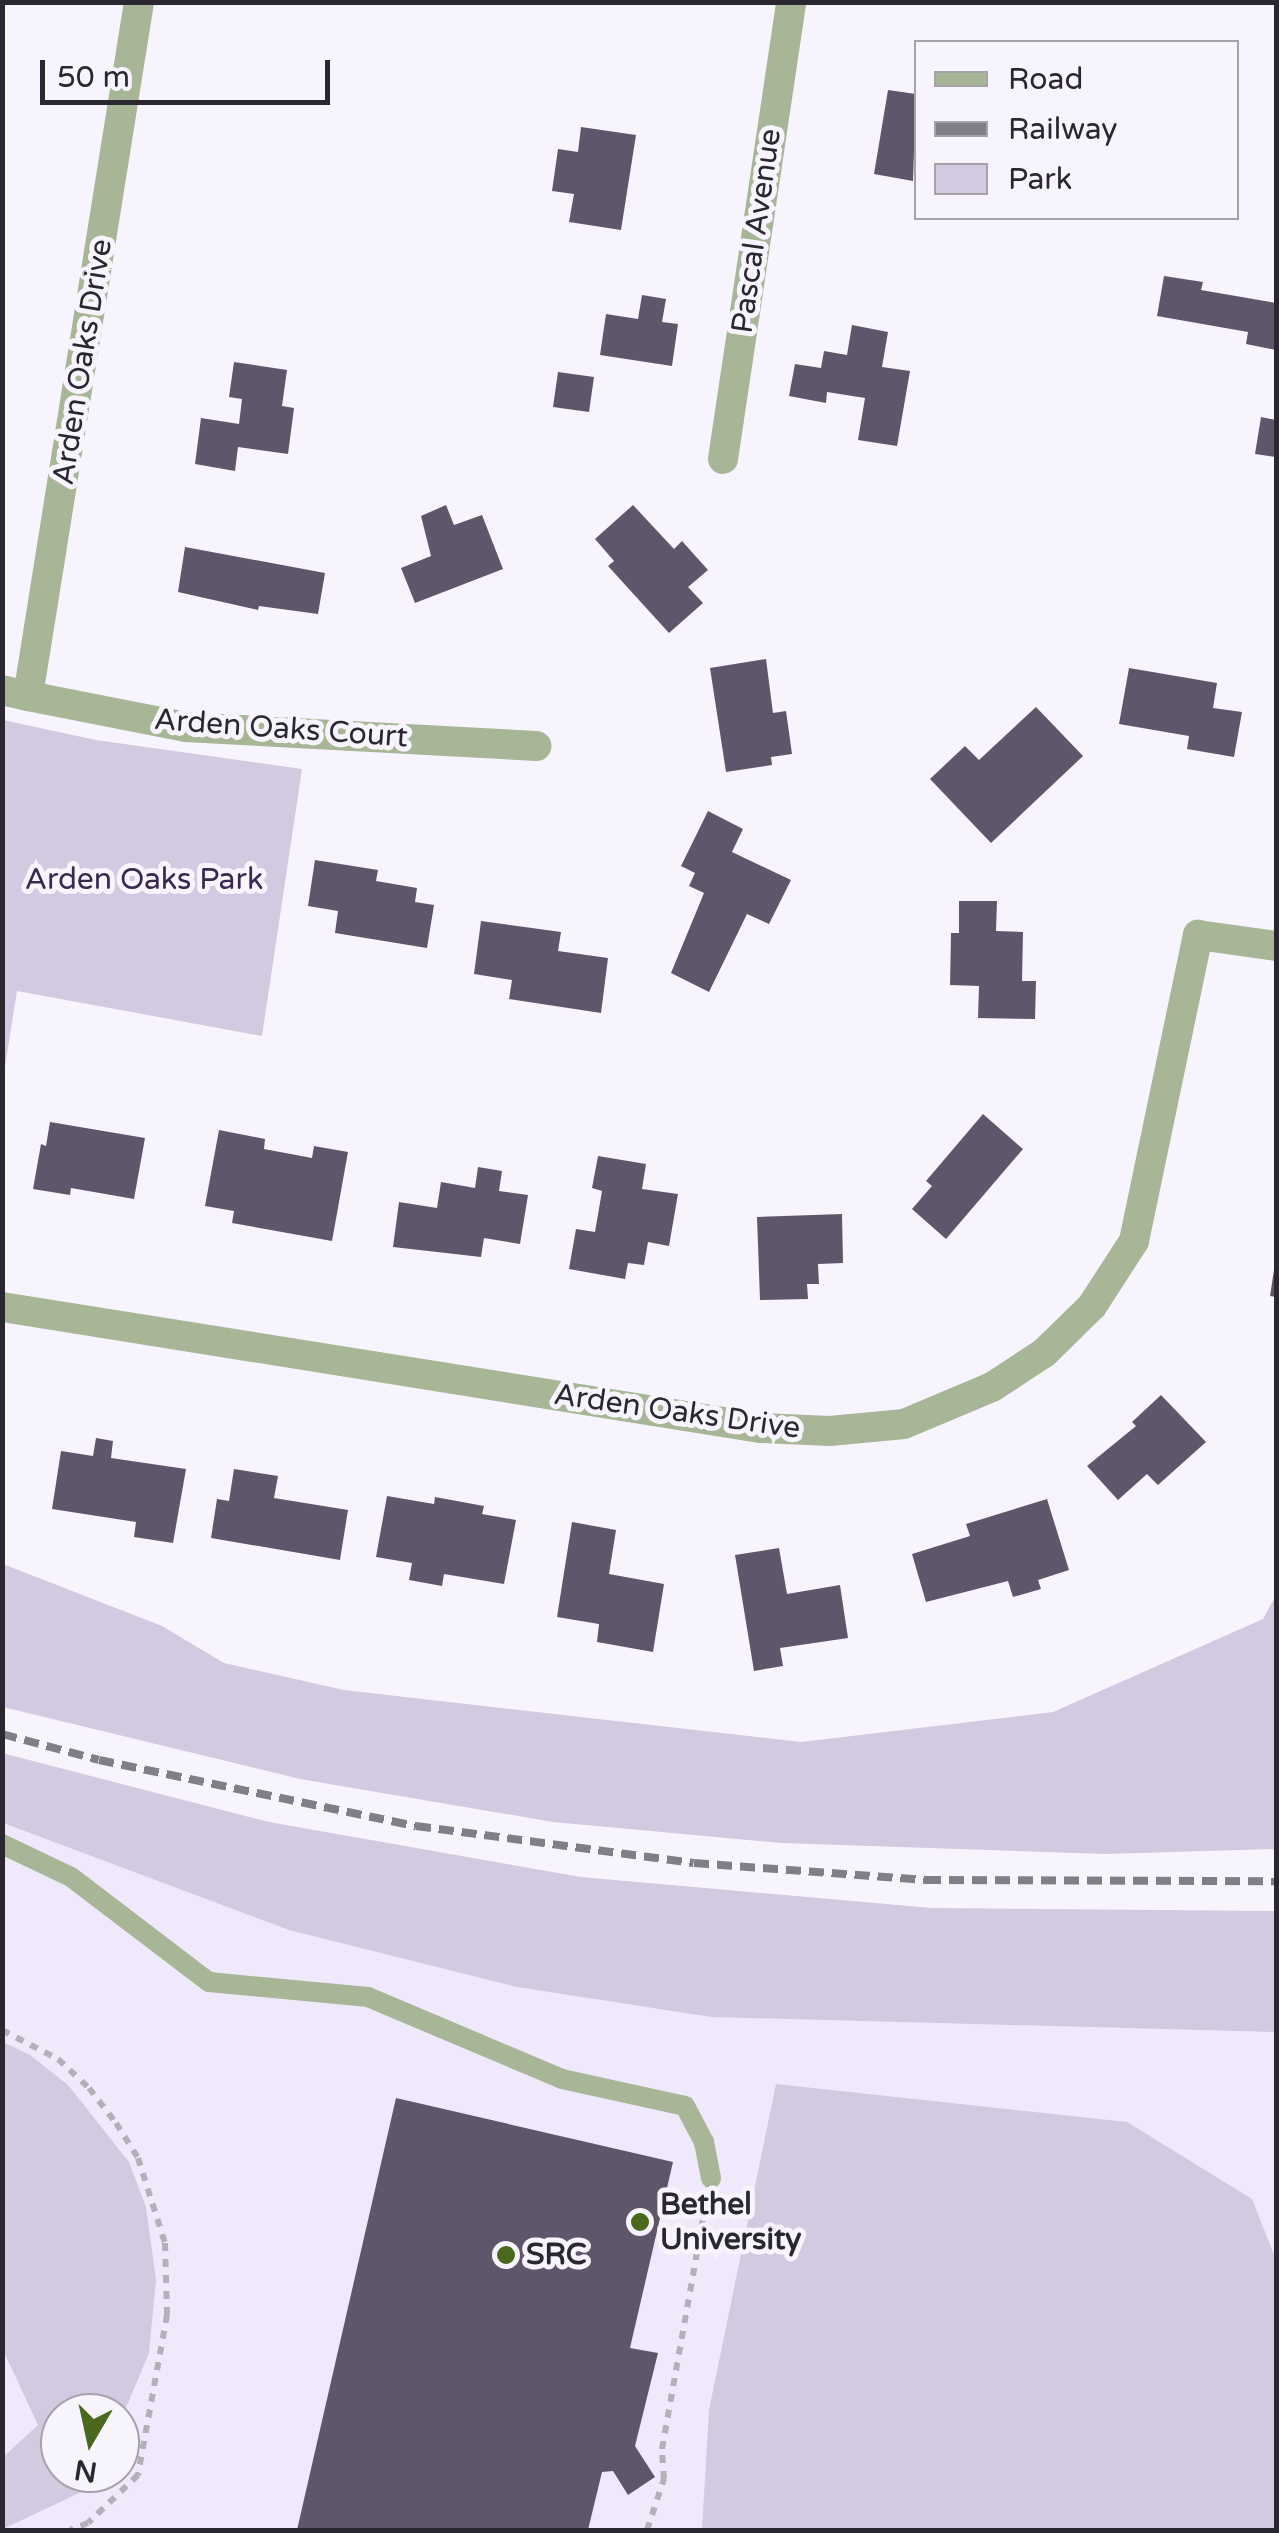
<!DOCTYPE html>
<style>
body{margin:0}
#map{position:relative;width:1279px;height:2533px;overflow:hidden;background:#f8f4fe;font-family:"Varela Round",sans-serif}
div>[style]{position:absolute}
[style*='--x']{left:calc(var(--x)*1px);top:calc(var(--y)*1px);width:calc(var(--w)*1px);rotate:calc(var(--a)*1deg)}
.built>*{inset:0;background:#f0e8fb}
.green>*{inset:0;background:#d3c9e1}
.building>*{inset:0;background:#5f566b}
.path>*{height:6px;margin-top:-3px;transform-origin:0;background:repeating-linear-gradient(90deg,#b3b0b9 0 8px,transparent 0 16px)}
.service>*{height:20px;margin:-10px;padding:0 10px;transform-origin:10px;border-radius:10px;background:#a7b697}
.minor>*{height:30px;margin:-15px;padding:0 15px;transform-origin:15px;border-radius:15px;background:#a7b697}
.rail>*{height:8px;margin-top:-4px;transform-origin:0;background:repeating-linear-gradient(90deg,#817e87 0 15px,transparent 0 23px)}
.dots>*{width:28px;height:28px;translate:-50% -50%;box-sizing:border-box;border:5px solid #f8f4fe;border-radius:50%}
span{translate:-50% -50%;white-space:nowrap;text-align:center;line-height:1.15;-webkit-text-stroke:10px #f8f4fe;paint-order:stroke}
.street-label{font-size:30px;color:#2a2730}
.park-label{font-size:30px;color:#3a2850}
.poi-label{font-size:30px;color:#2a2730;font-weight:700}
.left{translate:0 -50%;text-align:left}
.frame{position:absolute;inset:0;border:5px solid #2a2730;pointer-events:none}
.legend{position:absolute;left:914px;top:40px;width:325px;height:180px;box-sizing:border-box;background:#f8f4fe;border:2px solid #a6a2ac;margin:0;padding:12px 18px;list-style:none;font-size:30px;color:#2a2730}
.legend li{display:flex;align-items:center;gap:20px;height:50px}
.legend b{width:50px;border:2px solid #a6a2ac}
.north{position:absolute;left:40px;top:2393px;width:100px;height:100px;box-sizing:border-box;background:#f8f4fe;border:2px solid #a6a2ac;border-radius:50%;rotate:189deg;font-size:28px;font-weight:700;line-height:40px;text-align:center;color:#2a2730}
.north::after{content:'';display:block;margin:auto;width:35px;height:45px;background:#4a691e;clip-path:polygon(50% 0,100% 100%,50% 72%,0 100%)}
.scale{position:absolute;left:40px;top:60px;width:290px;height:45px;box-sizing:border-box;border:5px solid #2a2730;border-top:0;padding-left:12px;font-size:30px;line-height:35px;white-space:nowrap;color:#2a2730;-webkit-text-stroke:8px #f8f4fe;paint-order:stroke}
</style>
<div id="map">
<div class="built">
<i style="clip-path:polygon(evenodd,2px 1823px,289px 1930px,517px 1987px,711px 2017px,1276px 2032px,1276px 2530px,3px 2530px,2px 1823px,60px 2413px,120px 2413px,120px 2473px,60px 2473px,60px 2413px)"></i>
</div>
<div class="green">
<i style="clip-path:polygon(3px 720px,96px 740px,302px 769px,262px 1036px,17px 991px,3px 1079px)"></i>
<i style="clip-path:polygon(3px 1564px,162px 1626px,224px 1663px,344px 1690px,801px 1742px,1053px 1712px,1263px 1619px,1276px 1595px,1276px 1849px,1106px 1854px,781px 1843px,553px 1822px,300px 1779px,3px 1707px)"></i>
<i style="clip-path:polygon(2px 1753px,269px 1822px,581px 1877px,932px 1908px,1276px 1911px,1276px 2032px,711px 2017px,517px 1987px,289px 1930px,3px 1823px)"></i>
<i style="clip-path:polygon(3px 2042px,30px 2055px,68px 2085px,129px 2162px,146px 2207px,156px 2280px,149px 2353px,120px 2422px,120px 2413px,60px 2413px,60px 2473px,120px 2473px,120px 2453px,128px 2470px,3px 2529px,3px 2457px,38px 2425px,3px 2350px)"></i>
<i style="clip-path:polygon(776px 2084px,1127px 2122px,1252px 2199px,1276px 2260px,1276px 2530px,702px 2530px,709px 2410px)"></i>
</div>
<div class="building">
<i style="clip-path:polygon(888px 90px,916px 94px,913px 181px,874px 174px)"></i>
<i style="clip-path:polygon(581px 127px,636px 135px,621px 230px,569px 222px,574px 194px,552px 191px,558px 149px,578px 152px)"></i>
<i style="clip-path:polygon(1164px 276px,1203px 282px,1201px 290px,1276px 303px,1276px 350px,1246px 344px,1248px 332px,1157px 316px)"></i>
<i style="clip-path:polygon(642px 295px,666px 299px,662px 322px,678px 324px,672px 366px,600px 355px,606px 314px,638px 319px)"></i>
<i style="clip-path:polygon(852px 325px,888px 332px,882px 367px,910px 371px,897px 446px,858px 440px,865px 398px,827px 392px,826px 403px,789px 396px,795px 364px,821px 368px,824px 351px,847px 355px)"></i>
<i style="clip-path:polygon(234px 362px,287px 370px,282px 406px,294px 408px,288px 454px,238px 447px,235px 471px,195px 464px,201px 418px,239px 424px,242px 399px,229px 397px)"></i>
<i style="clip-path:polygon(558px 372px,594px 377px,589px 412px,553px 407px)"></i>
<i style="clip-path:polygon(1261px 417px,1276px 420px,1276px 457px,1255px 454px)"></i>
<i style="clip-path:polygon(446px 505px,454px 525px,482px 515px,503px 569px,415px 603px,401px 568px,431px 556px,421px 516px)"></i>
<i style="clip-path:polygon(633px 505px,674px 549px,682px 541px,708px 570px,688px 587px,703px 603px,669px 633px,608px 566px,614px 561px,595px 539px)"></i>
<i style="clip-path:polygon(185px 547px,325px 573px,318px 614px,259px 606px,258px 610px,178px 592px)"></i>
<i style="clip-path:polygon(766px 659px,773px 713px,786px 711px,792px 754px,771px 757px,772px 765px,726px 772px,710px 668px)"></i>
<i style="clip-path:polygon(1129px 668px,1217px 683px,1213px 708px,1242px 712px,1234px 757px,1187px 749px,1189px 736px,1119px 724px)"></i>
<i style="clip-path:polygon(1036px 707px,1083px 756px,991px 843px,930px 779px,965px 746px,979px 760px)"></i>
<i style="clip-path:polygon(708px 811px,743px 829px,732px 852px,791px 880px,769px 924px,747px 914px,709px 992px,671px 973px,704px 893px,689px 886px,695px 873px,681px 866px)"></i>
<i style="clip-path:polygon(315px 860px,378px 870px,376px 881px,417px 888px,415px 902px,434px 905px,427px 948px,335px 933px,338px 911px,308px 906px)"></i>
<i style="clip-path:polygon(959px 901px,997px 901px,996px 931px,1023px 932px,1022px 981px,1036px 981px,1035px 1019px,978px 1018px,979px 986px,950px 985px,951px 933px,959px 933px)"></i>
<i style="clip-path:polygon(481px 921px,561px 932px,558px 951px,608px 958px,601px 1013px,509px 999px,512px 980px,474px 974px)"></i>
<i style="clip-path:polygon(983px 1114px,1023px 1149px,946px 1239px,912px 1209px,932px 1186px,926px 1181px)"></i>
<i style="clip-path:polygon(50px 1122px,145px 1138px,134px 1199px,71px 1188px,70px 1195px,33px 1189px,41px 1144px,46px 1146px)"></i>
<i style="clip-path:polygon(219px 1130px,265px 1139px,264px 1149px,312px 1158px,314px 1146px,348px 1152px,332px 1241px,232px 1223px,234px 1211px,205px 1206px)"></i>
<i style="clip-path:polygon(598px 1156px,646px 1164px,642px 1189px,678px 1194px,669px 1246px,648px 1242px,644px 1265px,628px 1263px,625px 1279px,569px 1269px,576px 1229px,595px 1232px,602px 1191px,592px 1188px)"></i>
<i style="clip-path:polygon(478px 1167px,502px 1171px,499px 1191px,528px 1195px,520px 1244px,484px 1238px,481px 1257px,393px 1247px,399px 1202px,437px 1208px,441px 1182px,475px 1188px)"></i>
<i style="clip-path:polygon(842px 1214px,843px 1263px,818px 1264px,819px 1284px,807px 1284px,808px 1299px,760px 1300px,757px 1217px)"></i>
<i style="clip-path:polygon(1274px 1270px,1276px 1270px,1276px 1297px,1270px 1296px)"></i>
<i style="clip-path:polygon(1161px 1395px,1206px 1442px,1158px 1485px,1147px 1474px,1118px 1500px,1087px 1466px,1136px 1426px,1132px 1422px)"></i>
<i style="clip-path:polygon(96px 1438px,113px 1441px,111px 1458px,186px 1469px,173px 1543px,134px 1537px,136px 1522px,52px 1509px,61px 1451px,93px 1456px)"></i>
<i style="clip-path:polygon(234px 1469px,278px 1476px,274px 1498px,348px 1510px,340px 1560px,211px 1538px,217px 1499px,229px 1501px)"></i>
<i style="clip-path:polygon(387px 1496px,434px 1504px,435px 1497px,484px 1506px,482px 1514px,516px 1520px,504px 1584px,444px 1574px,442px 1586px,409px 1580px,412px 1563px,376px 1557px)"></i>
<i style="clip-path:polygon(1047px 1499px,1069px 1570px,1038px 1580px,1041px 1589px,1013px 1597px,1008px 1581px,926px 1602px,912px 1554px,970px 1536px,966px 1524px)"></i>
<i style="clip-path:polygon(572px 1522px,616px 1530px,609px 1574px,664px 1584px,653px 1652px,597px 1642px,599px 1624px,557px 1617px)"></i>
<i style="clip-path:polygon(779px 1548px,787px 1594px,840px 1585px,848px 1638px,780px 1648px,783px 1666px,754px 1671px,735px 1555px)"></i>
<i style="clip-path:polygon(396px 2098px,673px 2162px,630px 2348px,658px 2353px,635px 2446px,655px 2477px,628px 2495px,613px 2471px,602px 2472px,588px 2530px,297px 2530px)"></i>
</div>
<div class="path">
<i style="--x:2;--y:2030;--w:63;--a:27.4"></i>
<i style="--x:58;--y:2059;--w:42;--a:43.1"></i>
<i style="--x:89;--y:2088;--w:44;--a:52.4"></i>
<i style="--x:116;--y:2123;--w:41;--a:57.8"></i>
<i style="--x:138;--y:2158;--w:89;--a:72.4"></i>
<i style="--x:165;--y:2243;--w:72;--a:88.4"></i>
<i style="--x:167;--y:2315;--w:163;--a:100.3"></i>
<i style="--x:138;--y:2475;--w:69;--a:136.2"></i>
<i style="--x:88;--y:2523;--w:19;--a:159"></i>
<i style="--x:647;--y:2530;--w:54;--a:-71.6"></i>
<i style="--x:664;--y:2479;--w:30;--a:-94"></i>
<i style="--x:662;--y:2449;--w:250;--a:-79.9"></i>
</div>
<div class="service">
<i style="--x:2;--y:1844;--w:76;--a:25.6"></i>
<i style="--x:71;--y:1877;--w:173;--a:37.3"></i>
<i style="--x:209;--y:1982;--w:160;--a:5.4"></i>
<i style="--x:368;--y:1997;--w:211;--a:22.9"></i>
<i style="--x:562;--y:2079;--w:126;--a:12.4"></i>
<i style="--x:685;--y:2106;--w:41;--a:62.2"></i>
<i style="--x:704;--y:2142;--w:37;--a:79"></i>
</div>
<div class="minor">
<i style="--x:723;--y:459;--w:462;--a:-81.5"></i>
<i style="--x:2;--y:690;--w:27;--a:13"></i>
<i style="--x:28;--y:696;--w:703;--a:-80.91"></i>
<i style="--x:28;--y:696;--w:161;--a:11.1"></i>
<i style="--x:186;--y:727;--w:351;--a:3.1"></i>
<i style="--x:2;--y:1307;--w:769;--a:9.06"></i>
<i style="--x:761;--y:1428;--w:69;--a:2.5"></i>
<i style="--x:830;--y:1431;--w:74;--a:-5.4"></i>
<i style="--x:904;--y:1424;--w:95;--a:-22.8"></i>
<i style="--x:992;--y:1387;--w:62;--a:-33.2"></i>
<i style="--x:1044;--y:1353;--w:67;--a:-44.4"></i>
<i style="--x:1092;--y:1306;--w:77;--a:-57.1"></i>
<i style="--x:1134;--y:1241;--w:313;--a:-78.2"></i>
<i style="--x:1198;--y:935;--w:79;--a:8"></i>
</div>
<div class="rail">
<i style="--x:2;--y:1734;--w:100;--a:15"></i>
<i style="--x:99;--y:1760;--w:324;--a:11.8"></i>
<i style="--x:416;--y:1826;--w:280;--a:7.6"></i>
<i style="--x:694;--y:1863;--w:233;--a:4.2"></i>
<i style="--x:926;--y:1880;--w:350;--a:0.2"></i>
</div>
<div class="dots">
<i style="left:640px;top:2222px;background:#4a691e"></i>
<i style="left:506px;top:2255px;background:#4a691e"></i>
</div>
<div class="street-label">
<span style="left:757px;top:231px;rotate:-82deg">Pascal Avenue</span>
<span style="left:83px;top:362px;rotate:-81deg">Arden Oaks Drive</span>
<span style="left:281px;top:729px;rotate:4deg">Arden Oaks Court</span>
<span style="left:677px;top:1412px;rotate:8deg">Arden Oaks Drive</span>
</div>
<div class="park-label">
<span style="left:144px;top:880px">Arden Oaks Park</span>
</div>
<div class="poi-label">
<span class="left" style="left:660px;top:2222px">Bethel<br>University</span>
<span class="left" style="left:526px;top:2255px">SRC</span>
</div>
<div class="frame"></div>
<ul class="legend">
<li><b style="height:12px;background:#a7b697"></b>Road</li>
<li><b style="height:12px;background:#817e87"></b>Railway</li>
<li><b style="height:28px;background:#d3c9e1"></b>Park</li>
</ul>
<div class="north">N</div>
<div class="scale">50 m</div>
</div>
